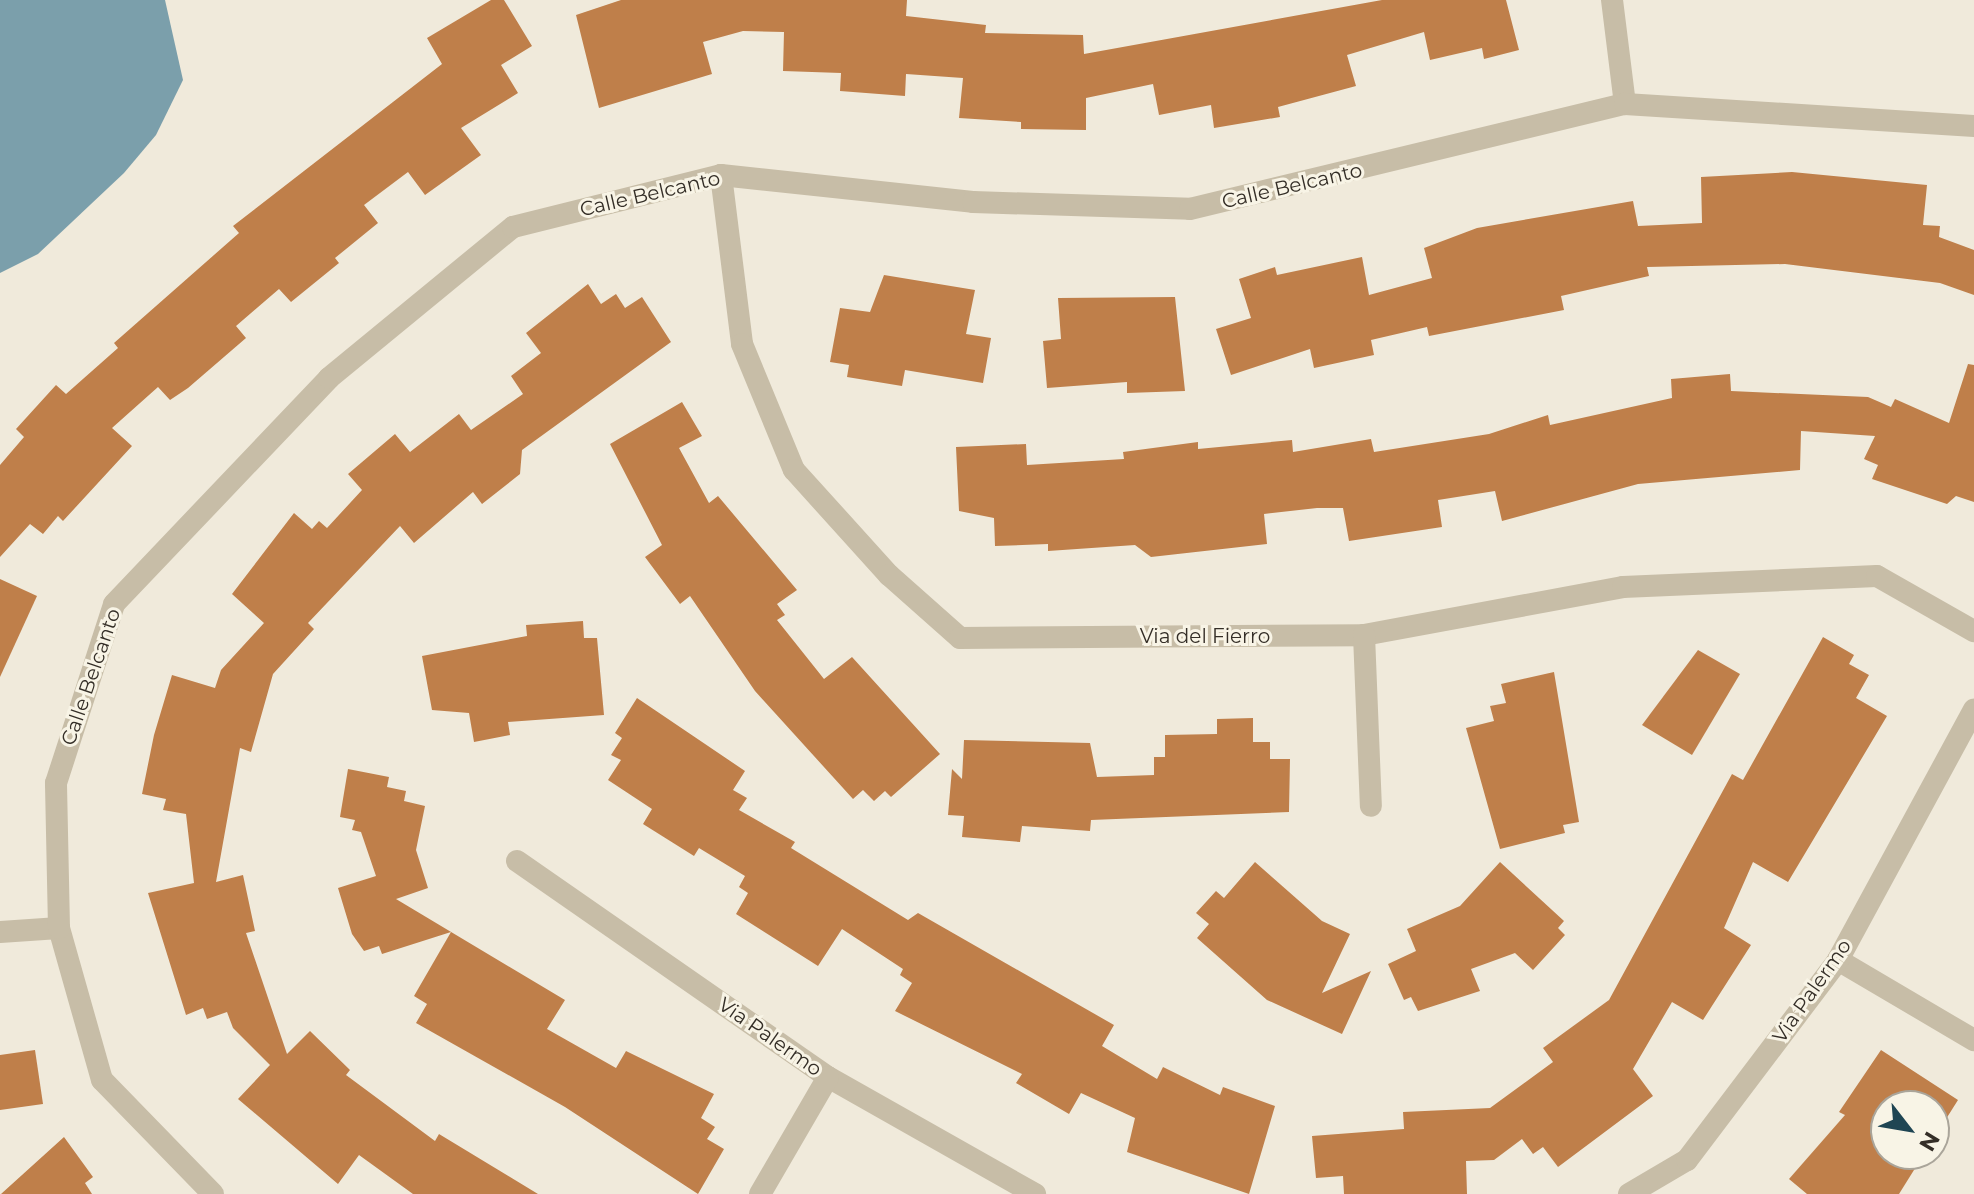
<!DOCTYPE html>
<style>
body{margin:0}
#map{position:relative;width:1974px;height:1194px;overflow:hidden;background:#f0eadb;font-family:Montserrat,sans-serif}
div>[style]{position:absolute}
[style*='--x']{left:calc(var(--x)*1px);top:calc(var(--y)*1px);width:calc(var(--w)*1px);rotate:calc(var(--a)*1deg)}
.water>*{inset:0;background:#7b9fab}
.building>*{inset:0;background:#bf7f4a}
.minor>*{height:22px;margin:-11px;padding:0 11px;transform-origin:11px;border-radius:11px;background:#c7bda7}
span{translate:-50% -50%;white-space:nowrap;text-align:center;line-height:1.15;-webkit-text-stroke:6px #f8f4e6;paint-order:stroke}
.street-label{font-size:20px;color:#342e27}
.north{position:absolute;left:1870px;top:1090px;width:80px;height:80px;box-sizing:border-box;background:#f8f4e6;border:2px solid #aaa59a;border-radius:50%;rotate:121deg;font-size:22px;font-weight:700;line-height:32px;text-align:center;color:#342e27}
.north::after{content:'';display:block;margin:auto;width:28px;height:36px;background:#1f4553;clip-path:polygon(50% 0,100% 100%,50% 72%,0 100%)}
</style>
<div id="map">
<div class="water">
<i style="clip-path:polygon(0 0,165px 0,183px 80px,156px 135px,124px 173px,38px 254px,0 273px)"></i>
</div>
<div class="building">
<i style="clip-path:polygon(491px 0,504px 0,532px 46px,501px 65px,518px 93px,461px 128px,481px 155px,425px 195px,408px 172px,364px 205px,378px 223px,335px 258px,339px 263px,291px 302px,279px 289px,236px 326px,246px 338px,188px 388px,170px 400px,158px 387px,112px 428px,132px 446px,63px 521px,58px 516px,43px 534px,30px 524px,0 557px,0 465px,24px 437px,16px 429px,56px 385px,66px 394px,118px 348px,114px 343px,239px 233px,233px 226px,442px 64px,427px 38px)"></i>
<i style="clip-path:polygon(621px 0,907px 0,906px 16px,986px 25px,985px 33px,1083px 35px,1084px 54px,1382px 0,1506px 0,1519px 50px,1484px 59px,1482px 48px,1430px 60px,1424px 32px,1347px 55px,1356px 86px,1278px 107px,1280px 117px,1214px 128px,1211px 105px,1159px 115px,1153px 84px,1086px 98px,1086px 130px,1021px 129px,1021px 122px,959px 118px,963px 78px,906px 74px,905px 96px,840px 91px,841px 73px,783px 71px,784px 32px,743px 31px,703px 42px,712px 74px,599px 108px,576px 15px)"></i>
<i style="clip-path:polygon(1792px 172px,1927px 185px,1923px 225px,1940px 226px,1939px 237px,1974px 250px,1974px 295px,1940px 283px,1785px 264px,1647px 267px,1649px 276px,1561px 296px,1564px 310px,1429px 336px,1427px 327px,1371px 340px,1374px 355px,1314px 368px,1310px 349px,1231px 375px,1216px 329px,1251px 318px,1239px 279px,1275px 267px,1277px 275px,1362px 257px,1369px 295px,1432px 278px,1424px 248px,1477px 228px,1633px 201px,1638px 226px,1702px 223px,1701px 177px)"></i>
<i style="clip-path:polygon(884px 275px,975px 290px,966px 334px,991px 338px,983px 383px,905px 370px,902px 386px,847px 377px,849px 365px,830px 362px,840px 308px,870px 312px)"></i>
<i style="clip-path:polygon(588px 284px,601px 304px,616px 294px,625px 308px,642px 297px,671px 342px,522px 450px,520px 474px,482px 504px,473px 492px,414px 543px,400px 526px,308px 623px,314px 629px,273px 674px,251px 752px,240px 748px,216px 882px,243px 875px,255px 931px,246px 933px,287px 1054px,310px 1031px,350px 1070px,346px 1075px,435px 1141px,439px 1134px,538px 1194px,413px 1194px,359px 1155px,338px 1184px,238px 1099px,270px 1065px,233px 1028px,227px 1012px,207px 1019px,203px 1008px,186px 1015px,148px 893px,194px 883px,186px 814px,163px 810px,166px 799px,142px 794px,154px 735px,172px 675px,215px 688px,221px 670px,264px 623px,232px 594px,294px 513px,312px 529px,319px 521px,327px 528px,362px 490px,348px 474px,395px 434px,410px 452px,459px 414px,471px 430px,523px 394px,511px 376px,541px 353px,526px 333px)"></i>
<i style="clip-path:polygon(1175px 297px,1185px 391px,1127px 393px,1127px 382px,1047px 388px,1043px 341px,1061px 339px,1058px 298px)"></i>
<i style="clip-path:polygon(1968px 364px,1974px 365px,1974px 502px,1956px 496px,1947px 504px,1872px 479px,1878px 465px,1864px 459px,1875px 436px,1801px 431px,1800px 470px,1638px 484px,1502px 521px,1495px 491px,1438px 500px,1442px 527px,1349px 541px,1343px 508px,1317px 508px,1264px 514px,1267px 544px,1151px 557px,1135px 545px,1048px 551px,1048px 544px,995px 546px,994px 518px,959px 511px,956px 447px,1026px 444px,1027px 465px,1124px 459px,1123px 452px,1198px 442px,1198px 449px,1292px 440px,1293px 452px,1371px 439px,1374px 452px,1489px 434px,1548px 415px,1550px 425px,1672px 398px,1671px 379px,1730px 374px,1731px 391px,1868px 397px,1891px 407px,1895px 399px,1949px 423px)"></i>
<i style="clip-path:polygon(682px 402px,702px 436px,679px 448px,709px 503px,718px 496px,797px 590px,777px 604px,785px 615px,777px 620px,824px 679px,852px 657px,940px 754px,891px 797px,885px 791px,874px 801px,863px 790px,853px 799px,755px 691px,690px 596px,680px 604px,645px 557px,662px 545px,610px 444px)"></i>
<i style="clip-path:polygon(0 579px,37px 596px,0 677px)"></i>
<i style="clip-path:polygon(583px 621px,584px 638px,597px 638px,604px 715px,508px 722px,510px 735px,474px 742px,469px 713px,432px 710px,422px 656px,527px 636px,526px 625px)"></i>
<i style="clip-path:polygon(1823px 637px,1854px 655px,1849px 664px,1869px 675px,1856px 698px,1887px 716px,1788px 882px,1753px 862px,1724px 928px,1751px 945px,1703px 1020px,1672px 1002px,1633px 1069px,1653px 1096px,1558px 1167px,1543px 1147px,1533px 1154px,1522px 1139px,1494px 1160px,1466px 1161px,1467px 1194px,1344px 1194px,1343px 1176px,1316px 1178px,1312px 1136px,1404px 1129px,1403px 1112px,1490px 1108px,1553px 1062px,1543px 1048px,1609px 1000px,1732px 774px,1743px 780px)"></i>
<i style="clip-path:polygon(1698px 650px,1740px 674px,1692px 755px,1642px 725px)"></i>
<i style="clip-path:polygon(1554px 672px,1579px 822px,1563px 825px,1565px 833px,1500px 849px,1466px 728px,1494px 721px,1490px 706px,1506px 703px,1501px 684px)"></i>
<i style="clip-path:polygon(637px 698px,745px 771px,733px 790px,747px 798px,739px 810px,795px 842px,791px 848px,908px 920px,918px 913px,1114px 1025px,1102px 1046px,1157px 1079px,1163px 1067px,1220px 1095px,1223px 1087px,1275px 1106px,1249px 1194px,1127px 1152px,1135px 1118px,1081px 1093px,1069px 1114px,1016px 1083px,1022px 1074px,895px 1011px,912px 983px,900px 975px,903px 969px,842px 929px,818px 966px,736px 914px,748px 893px,739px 887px,745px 876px,699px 848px,694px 856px,643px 824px,652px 809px,608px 780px,621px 760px,611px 755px,622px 738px,615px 733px)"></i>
<i style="clip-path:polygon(1253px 718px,1253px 742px,1270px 742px,1270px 759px,1290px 759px,1289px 812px,1091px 820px,1090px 831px,1022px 826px,1020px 842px,962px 837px,964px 816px,948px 815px,952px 769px,962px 779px,964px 740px,1090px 743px,1097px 777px,1154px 775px,1154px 757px,1165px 757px,1165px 735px,1217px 734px,1217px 719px)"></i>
<i style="clip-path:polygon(348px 769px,389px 777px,387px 787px,406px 791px,404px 801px,425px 806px,416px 850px,428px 888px,396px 899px,565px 1000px,547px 1029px,616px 1068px,626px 1051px,714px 1094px,701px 1118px,715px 1127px,707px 1139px,724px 1149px,698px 1194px,565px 1107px,416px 1023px,427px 1004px,414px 996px,451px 932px,382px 954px,379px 946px,364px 951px,352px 934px,338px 888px,376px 876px,361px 832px,352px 830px,355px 820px,340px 817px)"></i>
<i style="clip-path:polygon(1255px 862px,1322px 921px,1350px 934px,1322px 993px,1371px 971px,1342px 1034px,1267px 1000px,1197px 938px,1209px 924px,1196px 913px,1216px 891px,1224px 898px)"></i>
<i style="clip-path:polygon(1500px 862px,1564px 921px,1558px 928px,1565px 935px,1533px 970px,1515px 953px,1471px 969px,1480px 991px,1418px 1011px,1411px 997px,1404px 1000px,1388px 964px,1416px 951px,1407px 929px,1460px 906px)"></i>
<i style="clip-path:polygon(35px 1050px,43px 1104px,0 1110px,0 1055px)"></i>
<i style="clip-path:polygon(1881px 1050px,1958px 1100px,1934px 1138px,1934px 1106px,1886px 1106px,1886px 1154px,1924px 1154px,1899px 1194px,1807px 1194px,1789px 1179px,1845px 1115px,1839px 1112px)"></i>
<i style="clip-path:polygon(64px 1137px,93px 1177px,85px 1183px,92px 1194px,1px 1194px)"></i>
</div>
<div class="minor">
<i style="--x:1612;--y:0;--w:105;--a:82.9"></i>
<i style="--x:721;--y:175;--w:170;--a:82.9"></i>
<i style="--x:742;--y:344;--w:136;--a:67.6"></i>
<i style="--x:794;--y:470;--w:142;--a:47.9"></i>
<i style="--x:889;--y:575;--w:95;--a:41.6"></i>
<i style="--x:960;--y:638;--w:404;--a:-0.4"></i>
<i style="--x:1364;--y:635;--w:263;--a:-10.5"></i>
<i style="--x:1623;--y:587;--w:254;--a:-2.5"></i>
<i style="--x:1877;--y:576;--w:112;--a:29.6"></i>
<i style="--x:1364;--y:635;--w:171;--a:87.7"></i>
<i style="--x:517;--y:861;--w:379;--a:34.8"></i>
<i style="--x:828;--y:1077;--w:238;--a:29.5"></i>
<i style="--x:0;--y:932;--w:59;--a:-3.9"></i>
<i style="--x:1838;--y:960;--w:158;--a:30.5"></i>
<i style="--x:213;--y:1194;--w:159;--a:-134.2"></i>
<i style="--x:102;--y:1080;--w:158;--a:-105.8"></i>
<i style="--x:59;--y:928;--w:145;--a:-91.2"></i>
<i style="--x:56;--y:783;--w:188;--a:-72"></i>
<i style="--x:114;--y:604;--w:312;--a:-46.4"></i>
<i style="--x:329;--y:378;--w:238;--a:-39.4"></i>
<i style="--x:513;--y:227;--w:214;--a:-14"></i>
<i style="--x:721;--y:175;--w:253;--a:6.1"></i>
<i style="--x:973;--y:202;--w:217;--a:1.8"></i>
<i style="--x:1190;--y:209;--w:447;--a:-13.6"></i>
<i style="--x:1625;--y:104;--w:350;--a:3.6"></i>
<i style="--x:760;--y:1194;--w:135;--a:-59.8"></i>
<i style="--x:1629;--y:1194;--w:67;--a:-30.4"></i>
<i style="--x:1687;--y:1160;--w:251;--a:-52.9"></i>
<i style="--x:1838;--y:960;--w:285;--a:-61.5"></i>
</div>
<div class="street-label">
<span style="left:1292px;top:186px;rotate:-13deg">Calle Belcanto</span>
<span style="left:650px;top:194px;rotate:-13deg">Calle Belcanto</span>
<span style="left:1205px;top:636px">Via del Fierro</span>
<span style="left:91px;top:677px;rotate:-71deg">Calle Belcanto</span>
<span style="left:1812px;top:991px;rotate:-55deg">Via Palermo</span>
<span style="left:770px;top:1037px;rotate:35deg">Via Palermo</span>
</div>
<div class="north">N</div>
</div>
